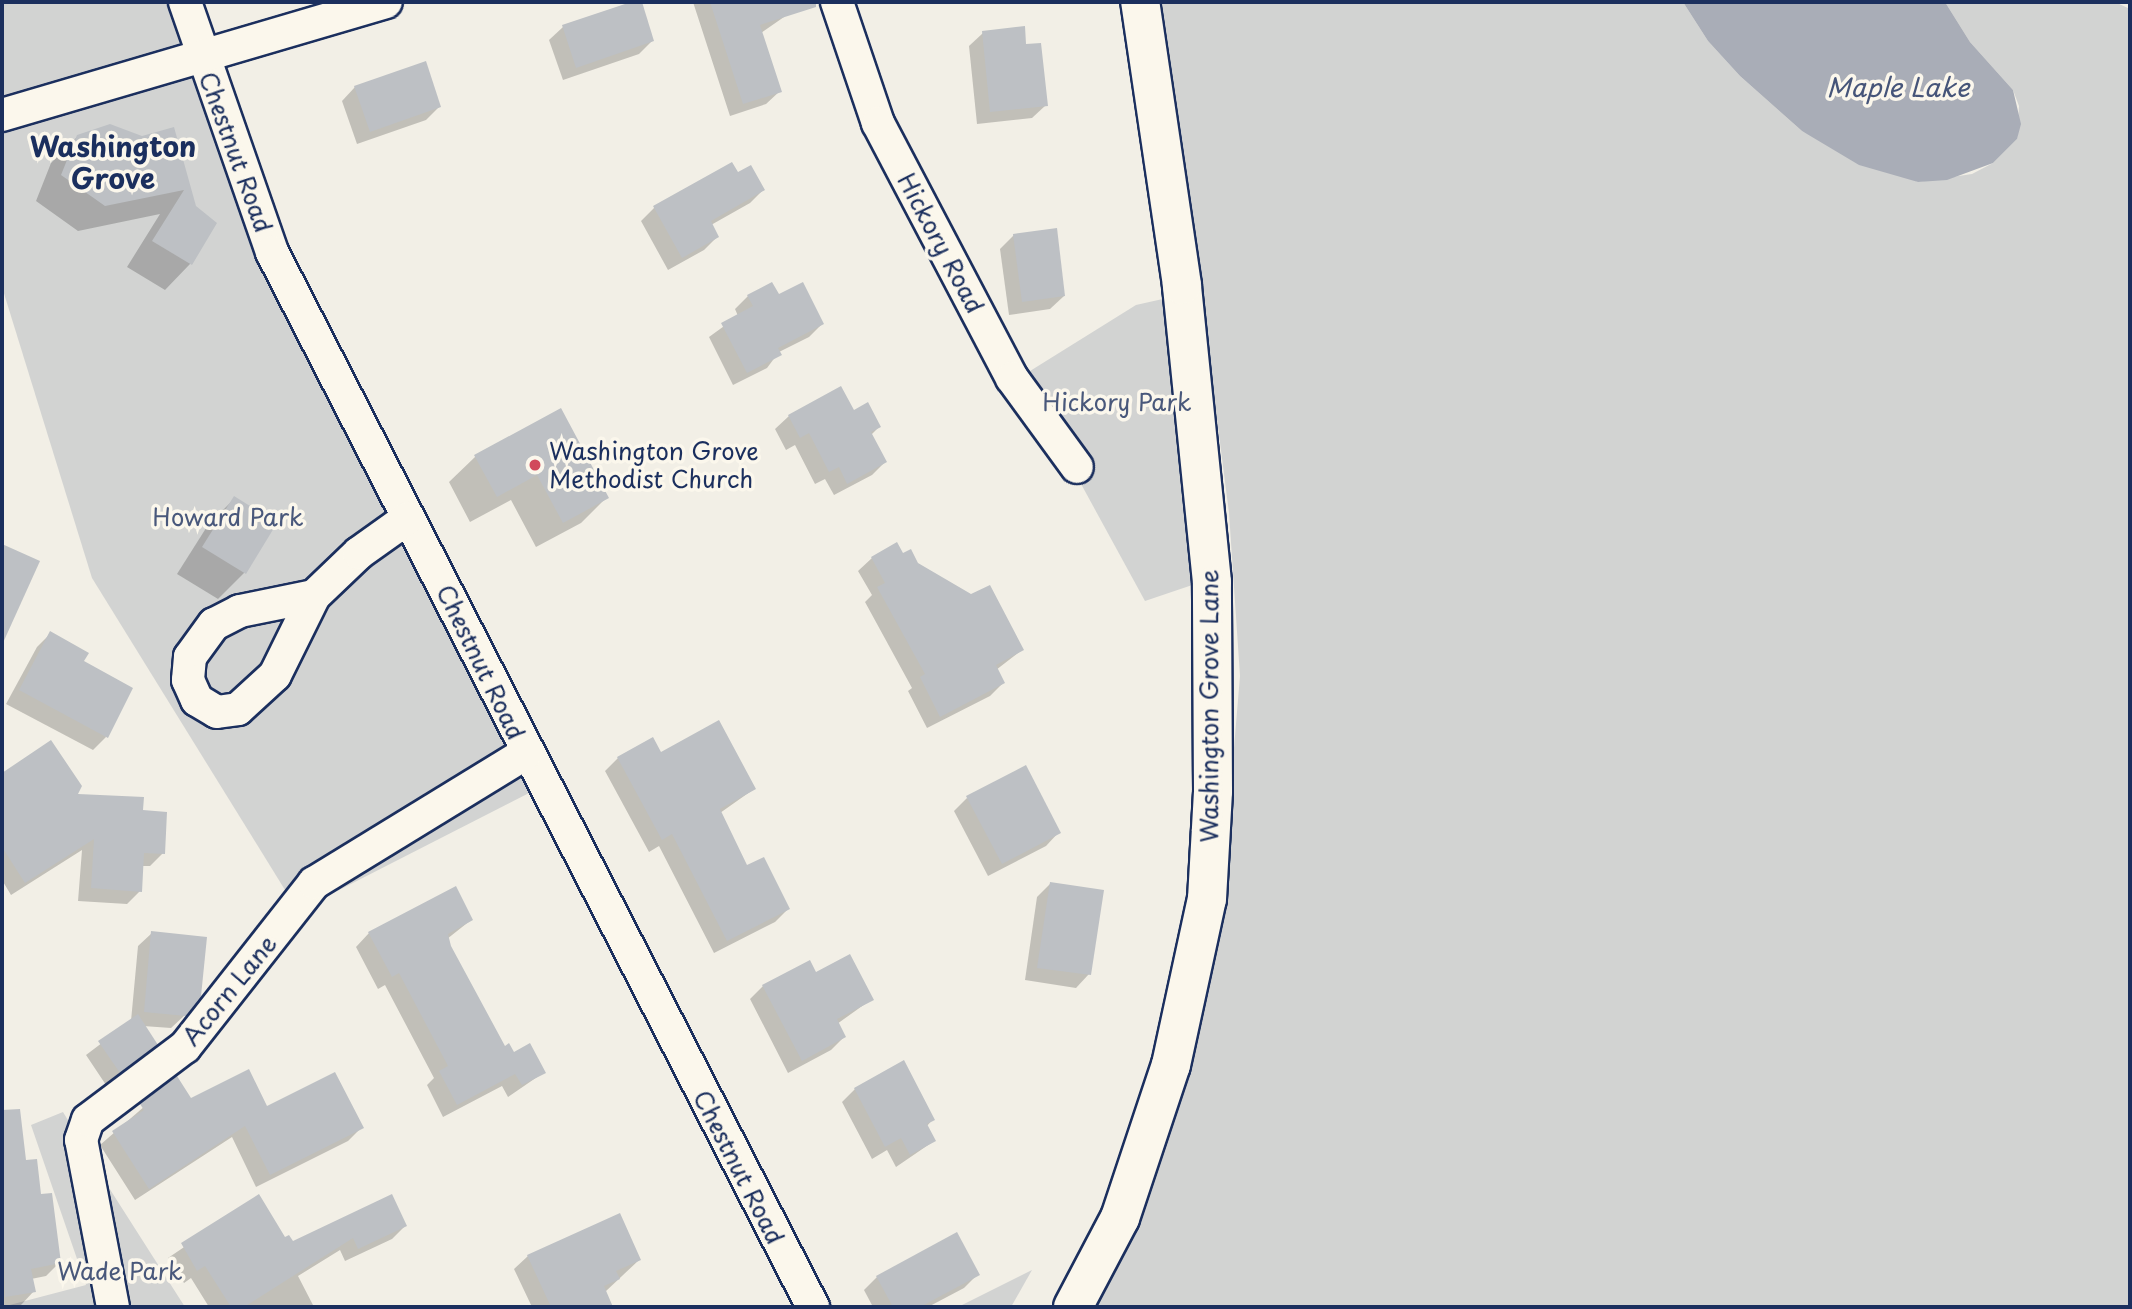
<!DOCTYPE html>
<style>
body{margin:0}
#map{position:relative;width:2132px;height:1309px;overflow:hidden;background:#f2efe6;font-family:"Playpen Sans",sans-serif}
div>[style]{position:absolute}
[style*='--x']{left:calc(var(--x)*1px);top:calc(var(--y)*1px);width:calc(var(--w)*1px);rotate:calc(var(--a)*1deg)}
.green>*{inset:0;background:#d2d3d2}
.water>*{inset:0;background:#a9adb7}
.shadow>*{inset:0;background:#0003}
.building>*{inset:0;background:#bdc0c4}
.roads{filter:drop-shadow(2px 0 #1b2f5e) drop-shadow(-2px 0 #1b2f5e) drop-shadow(0 2px #1b2f5e) drop-shadow(0 -2px #1b2f5e)}
.street>*{height:32px;margin:-16px;padding:0 16px;transform-origin:16px;border-radius:16px;background:#fbf7ec}
.secondary>*{height:38px;margin:-19px;padding:0 19px;transform-origin:19px;border-radius:19px;background:#fbf7ec}
.dots>*{width:19px;height:19px;translate:-50% -50%;box-sizing:border-box;border:4px solid #fbf7ec;border-radius:50%}
span{translate:-50% -50%;white-space:nowrap;text-align:center;line-height:1.15;-webkit-text-stroke:7px #fbf7ec;paint-order:stroke}
.street-label{font-size:24px;color:#1b2f5e}
.park-label{font-size:24px;color:#49587b}
.poi-label{font-size:24px;color:#1b2f5e}
.left{translate:0 -50%;text-align:left}
.water-label{font-size:26px;color:#465579;font-style:italic}
.quarter-label{font-size:28px;color:#1b2f5e;font-weight:700}
.frame{position:absolute;inset:0;border:4px solid #1b2f5e;pointer-events:none}
</style>
<div id="map">
<div class="green">
<i style="clip-path:polygon(2px 2px,179px 2px,191px 40px,2px 99px)"></i>
<i style="clip-path:polygon(1158px 2px,1683px 2px,1708px 41px,1740px 76px,1802px 131px,1918px 182px,1972px 174px,1993px 163px,2017px 139px,2019px 106px,2013px 90px,1970px 42px,1945px 2px,2115px 2px,2130px 9px,2130px 1307px,1092px 1307px,1161px 1153px,1192px 1069px,1224px 867px,1240px 676px,1229px 513px,1181px 138px)"></i>
<i style="clip-path:polygon(203px 66px,535px 790px,298px 911px,92px 578px,2px 287px,2px 129px)"></i>
<i style="clip-path:polygon(1176px 296px,1210px 579px,1145px 601px,1022px 376px,1136px 305px)"></i>
<i style="clip-path:polygon(63px 1112px,104px 1180px,185px 1307px,2px 1307px,86px 1285px,31px 1125px)"></i>
<i style="clip-path:polygon(1032px 1270px,1011px 1307px,958px 1307px)"></i>
</div>
<div class="water">
<i style="clip-path:polygon(1683px 2px,1945px 2px,1970px 42px,2013px 90px,2021px 124px,2017px 139px,1993px 163px,1947px 180px,1918px 182px,1859px 165px,1802px 131px,1740px 76px,1708px 41px)"></i>
</div>
<div class="shadow">
<i style="clip-path:polygon(640px 2px,652px 41px,639px 54px,563px 80px,549px 40px,563px 27px)"></i>
<i style="clip-path:polygon(693px 2px,779px 2px,784px 17px,761px 33px,780px 91px,766px 104px,730px 116px)"></i>
<i style="clip-path:polygon(983px 33px,1046px 105px,1032px 118px,977px 124px,969px 46px)"></i>
<i style="clip-path:polygon(355px 87px,439px 107px,426px 120px,357px 144px,342px 101px)"></i>
<i style="clip-path:polygon(173px 129px,194px 207px,190px 264px,165px 290px,127px 267px,160px 214px,78px 231px,36px 201px,51px 163px,78px 136px,142px 138px)"></i>
<i style="clip-path:polygon(737px 175px,763px 190px,750px 203px,711px 225px,717px 237px,704px 250px,668px 270px,641px 221px,654px 208px)"></i>
<i style="clip-path:polygon(1014px 235px,1064px 296px,1050px 309px,1009px 315px,1000px 249px)"></i>
<i style="clip-path:polygon(748px 296px,778px 296px,822px 324px,809px 337px,779px 352px,767px 368px,733px 385px,709px 337px,738px 316px,735px 309px)"></i>
<i style="clip-path:polygon(560px 411px,607px 497px,581px 523px,536px 547px,511px 500px,470px 522px,449px 482px,475px 457px)"></i>
<i style="clip-path:polygon(789px 416px,879px 427px,871px 435px,885px 462px,872px 475px,834px 495px,825px 479px,815px 484px,795px 445px,786px 450px,775px 429px)"></i>
<i style="clip-path:polygon(234px 499px,275px 524px,244px 573px,218px 599px,177px 574px,208px 525px)"></i>
<i style="clip-path:polygon(902px 556px,1022px 650px,996px 670px,1003px 683px,990px 696px,927px 728px,908px 691px,912px 688px,865px 602px,872px 595px,858px 571px,872px 558px)"></i>
<i style="clip-path:polygon(50px 634px,82px 662px,106px 737px,93px 750px,6px 704px,37px 647px)"></i>
<i style="clip-path:polygon(51px 742px,75px 796px,141px 812px,163px 853px,150px 866px,142px 866px,140px 891px,127px 904px,78px 901px,82px 850px,11px 895px,2px 880px,2px 775px)"></i>
<i style="clip-path:polygon(660px 754px,754px 789px,720px 813px,747px 868px,788px 909px,775px 922px,714px 953px,659px 846px,649px 852px,605px 771px,618px 758px)"></i>
<i style="clip-path:polygon(967px 798px,1059px 832px,1046px 846px,988px 876px,954px 811px)"></i>
<i style="clip-path:polygon(1051px 883px,1089px 974px,1076px 988px,1025px 980px,1037px 897px)"></i>
<i style="clip-path:polygon(471px 920px,447px 939px,450px 946px,504px 1048px,543px 1073px,508px 1097px,502px 1086px,443px 1117px,427px 1085px,434px 1078px,385px 985px,378px 989px,356px 947px,369px 933px)"></i>
<i style="clip-path:polygon(152px 933px,185px 1015px,171px 1028px,143px 1026px,155px 1044px,106px 1085px,86px 1055px,131px 1021px,138px 946px)"></i>
<i style="clip-path:polygon(815px 975px,872px 999px,837px 1024px,844px 1037px,831px 1050px,788px 1073px,750px 999px,763px 986px)"></i>
<i style="clip-path:polygon(176px 1079px,190px 1100px,266px 1108px,361px 1128px,348px 1141px,256px 1187px,232px 1137px,135px 1200px,100px 1145px)"></i>
<i style="clip-path:polygon(855px 1089px,933px 1119px,927px 1126px,934px 1141px,896px 1167px,887px 1150px,872px 1159px,842px 1102px)"></i>
<i style="clip-path:polygon(21px 1133px,24px 1162px,60px 1262px,46px 1276px,31px 1279px,34px 1291px,21px 1305px,2px 1307px,2px 1135px)"></i>
<i style="clip-path:polygon(258px 1197px,285px 1240px,292px 1243px,405px 1226px,392px 1239px,345px 1261px,340px 1250px,298px 1276px,314px 1307px,209px 1307px,191px 1278px,184px 1283px,168px 1258px)"></i>
<i style="clip-path:polygon(528px 1256px,639px 1260px,605px 1292px,609px 1302px,604px 1307px,532px 1307px,514px 1269px)"></i>
<i style="clip-path:polygon(977px 1275px,964px 1288px,928px 1307px,873px 1307px,864px 1290px,877px 1277px)"></i>
</div>
<div class="building">
<i style="clip-path:polygon(631px 2px,642px 2px,654px 41px,576px 68px,562px 25px)"></i>
<i style="clip-path:polygon(710px 2px,816px 2px,816px 7px,760px 25px,782px 92px,743px 104px)"></i>
<i style="clip-path:polygon(1025px 26px,1026px 44px,1041px 43px,1048px 106px,990px 112px,982px 31px)"></i>
<i style="clip-path:polygon(426px 61px,441px 107px,370px 132px,354px 86px)"></i>
<i style="clip-path:polygon(110px 124px,142px 136px,174px 127px,196px 206px,217px 223px,192px 265px,152px 241px,184px 190px,105px 206px,61px 175px,77px 135px)"></i>
<i style="clip-path:polygon(732px 162px,738px 172px,751px 165px,765px 190px,711px 221px,719px 237px,682px 258px,653px 206px)"></i>
<i style="clip-path:polygon(1057px 228px,1065px 296px,1022px 302px,1013px 234px)"></i>
<i style="clip-path:polygon(772px 282px,779px 294px,803px 282px,824px 324px,778px 348px,782px 355px,747px 373px,721px 323px,753px 306px,747px 295px)"></i>
<i style="clip-path:polygon(841px 386px,854px 410px,868px 402px,881px 427px,871px 432px,887px 462px,847px 484px,839px 467px,829px 472px,809px 433px,800px 438px,788px 415px)"></i>
<i style="clip-path:polygon(561px 408px,609px 498px,563px 523px,537px 475px,497px 497px,474px 455px)"></i>
<i style="clip-path:polygon(234px 496px,277px 523px,246px 574px,202px 547px)"></i>
<i style="clip-path:polygon(897px 542px,903px 553px,911px 549px,918px 563px,971px 594px,990px 585px,1024px 650px,996px 665px,1005px 683px,940px 717px,920px 677px,925px 674px,877px 587px,885px 583px,871px 557px)"></i>
<i style="clip-path:polygon(2px 544px,40px 561px,2px 645px)"></i>
<i style="clip-path:polygon(50px 631px,89px 653px,84px 661px,133px 688px,108px 738px,19px 690px)"></i>
<i style="clip-path:polygon(719px 720px,756px 789px,720px 809px,747px 865px,764px 857px,790px 909px,727px 941px,672px 834px,662px 840px,617px 757px,653px 737px,661px 752px)"></i>
<i style="clip-path:polygon(51px 740px,82px 786px,78px 794px,144px 797px,143px 810px,167px 812px,165px 854px,144px 853px,142px 892px,91px 888px,94px 839px,25px 883px,2px 847px,2px 773px)"></i>
<i style="clip-path:polygon(1026px 765px,1061px 833px,1002px 864px,966px 796px)"></i>
<i style="clip-path:polygon(1050px 882px,1104px 890px,1091px 975px,1037px 968px)"></i>
<i style="clip-path:polygon(456px 886px,473px 920px,448px 934px,451px 946px,505px 1046px,509px 1043px,514px 1052px,530px 1043px,546px 1073px,522px 1085px,515px 1074px,457px 1105px,439px 1071px,448px 1066px,399px 973px,392px 977px,368px 932px)"></i>
<i style="clip-path:polygon(151px 931px,207px 937px,201px 996px,186px 1016px,144px 1012px)"></i>
<i style="clip-path:polygon(850px 954px,874px 1000px,837px 1019px,846px 1037px,802px 1061px,762px 985px,810px 960px,816px 972px)"></i>
<i style="clip-path:polygon(138px 1014px,158px 1045px,120px 1073px,98px 1041px)"></i>
<i style="clip-path:polygon(904px 1060px,935px 1120px,927px 1124px,936px 1141px,910px 1155px,901px 1138px,885px 1147px,854px 1088px)"></i>
<i style="clip-path:polygon(249px 1069px,267px 1106px,335px 1072px,364px 1128px,270px 1175px,245px 1126px,149px 1189px,112px 1131px,144px 1110px,140px 1104px,177px 1076px,191px 1098px)"></i>
<i style="clip-path:polygon(20px 1109px,26px 1160px,37px 1159px,41px 1194px,52px 1193px,61px 1263px,31px 1269px,36px 1292px,5px 1297px,2px 1110px)"></i>
<i style="clip-path:polygon(259px 1194px,285px 1237px,289px 1235px,293px 1241px,392px 1194px,407px 1226px,358px 1249px,353px 1238px,244px 1307px,231px 1307px,205px 1266px,197px 1271px,181px 1243px)"></i>
<i style="clip-path:polygon(620px 1213px,641px 1260px,616px 1271px,620px 1279px,604px 1286px,613px 1307px,551px 1307px,527px 1255px)"></i>
<i style="clip-path:polygon(957px 1232px,980px 1275px,920px 1307px,893px 1307px,876px 1276px)"></i>
</div>
<div class="roads">
<div class="street">
<i style="--x:185;--y:2;--w:265;--a:70.8"></i>
<i style="--x:272;--y:252;--w:1186;--a:62.85"></i>
<i style="--x:837;--y:2;--w:128;--a:71.3"></i>
<i style="--x:878;--y:123;--w:288;--a:62.3"></i>
<i style="--x:1012;--y:378;--w:110;--a:53.9"></i>
<i style="--x:2;--y:115;--w:400;--a:-16.4"></i>
<i style="--x:314;--y:596;--w:76;--a:168.5"></i>
<i style="--x:240;--y:611;--w:29;--a:153"></i>
<i style="--x:214;--y:624;--w:41;--a:126"></i>
<i style="--x:190;--y:657;--w:23;--a:95"></i>
<i style="--x:188;--y:680;--w:22;--a:66"></i>
<i style="--x:197;--y:700;--w:23;--a:31"></i>
<i style="--x:217;--y:712;--w:21;--a:-8"></i>
<i style="--x:238;--y:709;--w:50;--a:-42.6"></i>
<i style="--x:275;--y:675;--w:88;--a:-63.7"></i>
<i style="--x:314;--y:596;--w:62;--a:-43.7"></i>
<i style="--x:359;--y:553;--w:60;--a:-35.5"></i>
<i style="--x:113;--y:1307;--w:170;--a:-100.8"></i>
<i style="--x:81;--y:1140;--w:21;--a:-71"></i>
<i style="--x:88;--y:1120;--w:121;--a:-37"></i>
<i style="--x:185;--y:1047;--w:209;--a:-51.8"></i>
<i style="--x:314;--y:883;--w:249;--a:-31.5"></i>
</div>
<div class="secondary">
<i style="--x:1073;--y:1307;--w:101;--a:-62.2"></i>
<i style="--x:1120;--y:1218;--w:161;--a:-71.6"></i>
<i style="--x:1171;--y:1065;--w:170;--a:-77.8"></i>
<i style="--x:1207;--y:899;--w:108;--a:-86.8"></i>
<i style="--x:1213;--y:791;--w:209;--a:-90.3"></i>
<i style="--x:1212;--y:582;--w:299;--a:-95.8"></i>
<i style="--x:1182;--y:285;--w:286;--a:-98.4"></i>
</div>
</div>
<div class="dots">
<i style="left:535px;top:465px;background:#d1495b"></i>
</div>
<div class="street-label">
<span style="left:236px;top:152px;rotate:70deg">Chestnut Road</span>
<span style="left:941px;top:243px;rotate:62deg">Hickory Road</span>
<span style="left:481px;top:662px;rotate:64deg">Chestnut Road</span>
<span style="left:1209px;top:706px;rotate:-90deg">Washington Grove Lane</span>
<span style="left:229px;top:990px;rotate:-51deg">Acorn Lane</span>
<span style="left:739px;top:1167px;rotate:63deg">Chestnut Road</span>
</div>
<div class="park-label">
<span style="left:1117px;top:402px">Hickory Park</span>
<span style="left:228px;top:517px">Howard Park</span>
<span style="left:120px;top:1271px">Wade Park</span>
</div>
<div class="poi-label">
<span class="left" style="left:549px;top:465px">Washington Grove<br>Methodist Church</span>
</div>
<div class="water-label">
<span style="left:1898px;top:87px">Maple Lake</span>
</div>
<div class="quarter-label">
<span style="left:113px;top:162px">Washington<br>Grove</span>
</div>
<div class="frame"></div>
</div>
